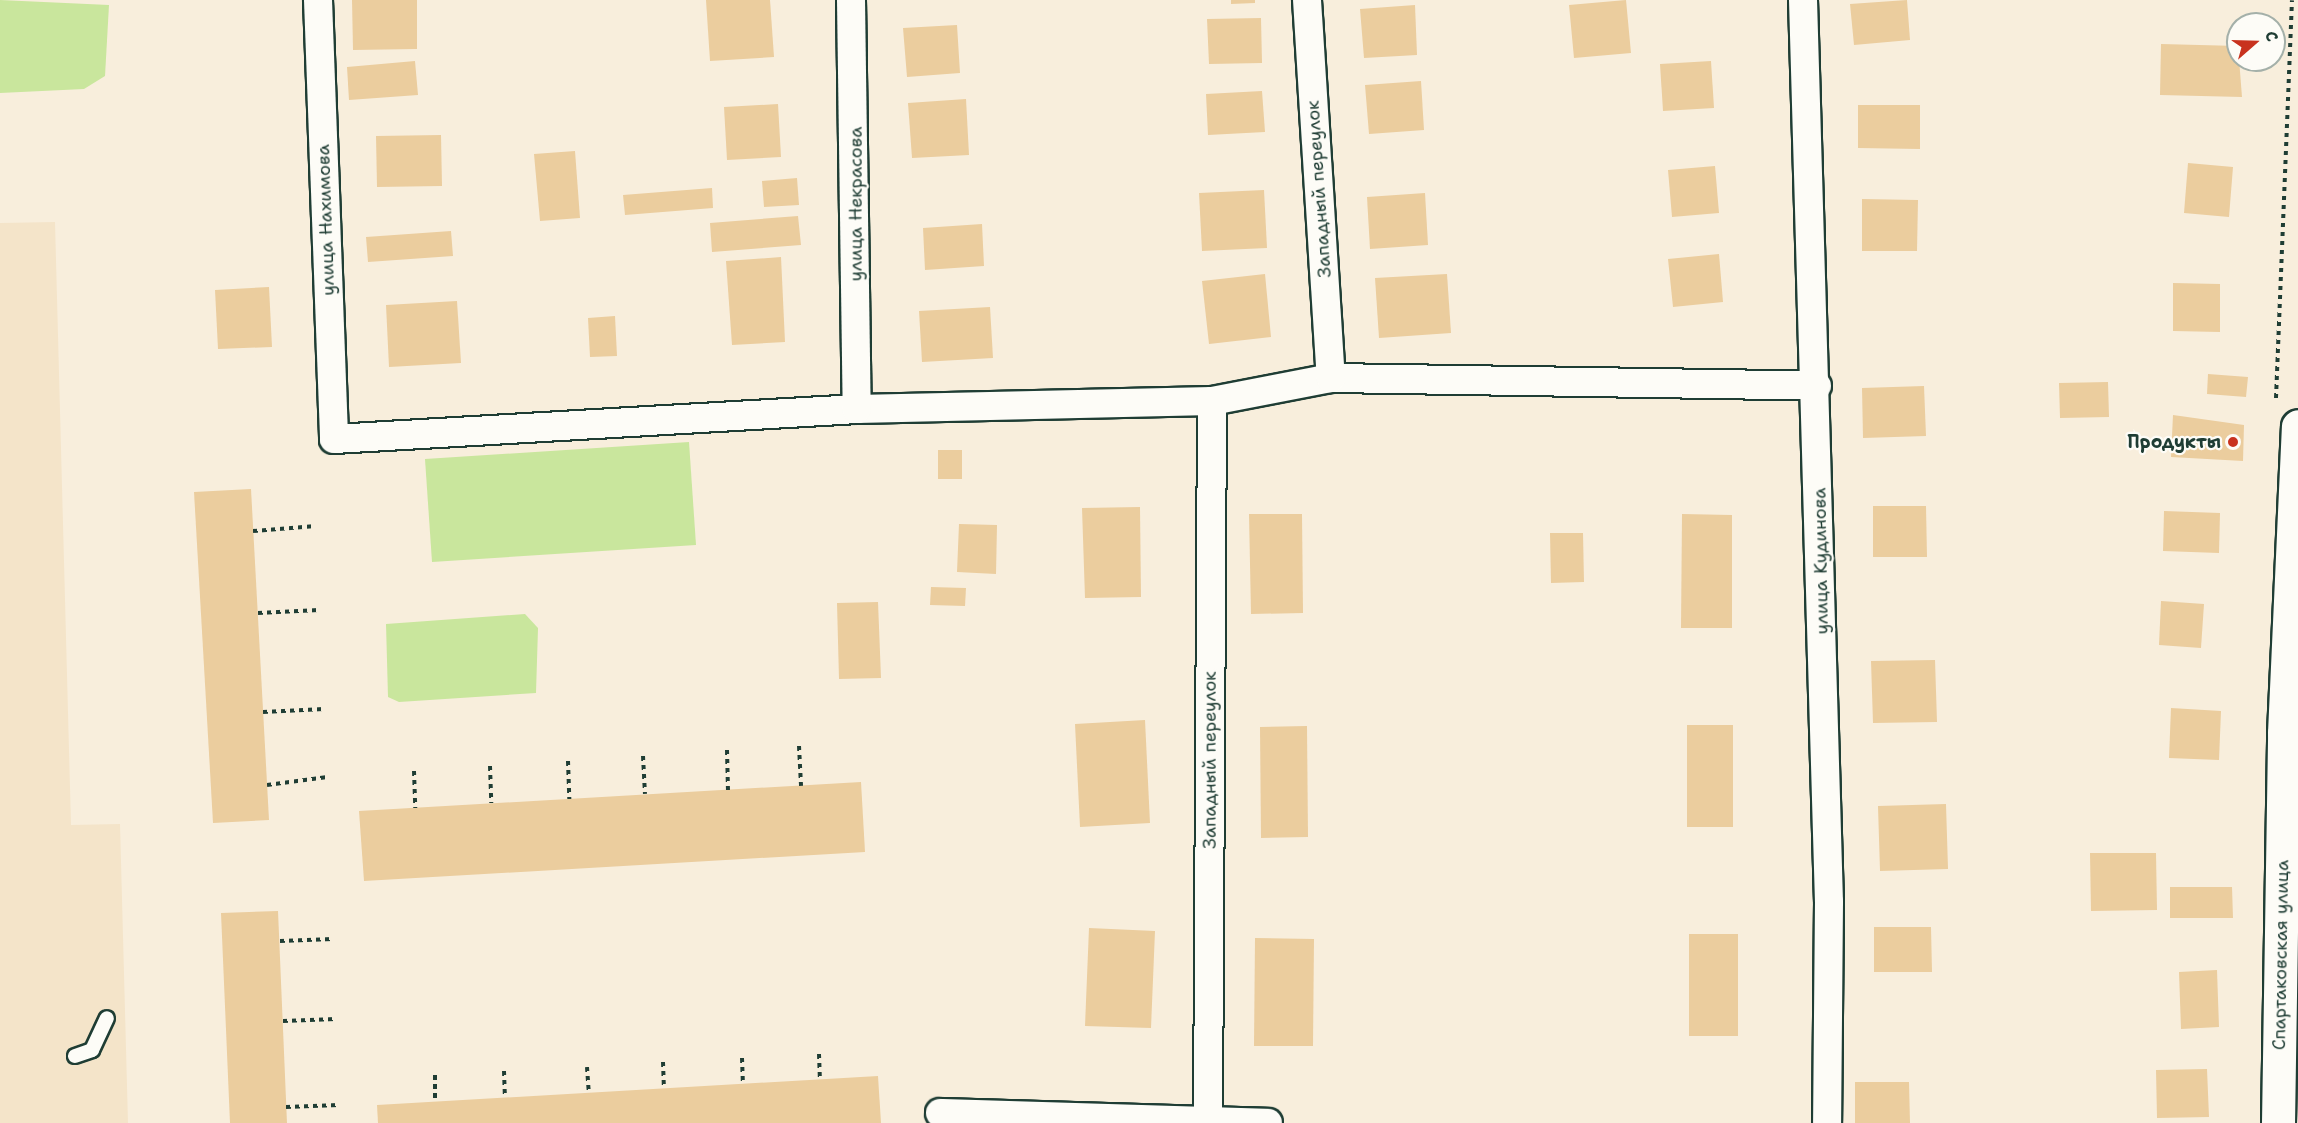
<!DOCTYPE html>
<meta charset="utf-8">
<style>
body{margin:0}
#map{position:relative;width:2298px;height:1123px;overflow:hidden;background:#f8eedc;font-family:"Shantell Sans",sans-serif}
div>[style]{position:absolute}
[style*='--x']{left:calc(var(--x)*1px);top:calc(var(--y)*1px);width:calc(var(--w)*1px);rotate:calc(var(--a)*1deg)}
.built>*{inset:0;background:#f4e4c9}
.green>*{inset:0;background:#c9e69d}
.building>*{inset:0;background:#ebcd9e}
.path>*{height:4px;margin-top:-2px;transform-origin:0;background:repeating-linear-gradient(90deg,#1f3d34 0 4.5px,transparent 0 9px)}
.roads{filter:drop-shadow(2px 0 #1f3d34) drop-shadow(-2px 0 #1f3d34) drop-shadow(0 2px #1f3d34) drop-shadow(0 -2px #1f3d34)}
.service>*{height:14px;margin:-7px;padding:0 7px;transform-origin:7px;border-radius:7px;background:#fdfcf7}
.minor>*{height:28px;margin:-14px;padding:0 14px;transform-origin:14px;border-radius:14px;background:#fdfcf7}
.primary>*{height:33px;margin:-16.5px;padding:0 16.5px;transform-origin:16.5px;border-radius:16.5px;background:#fdfcf7}
.dots>*{width:16px;height:16px;translate:-50% -50%;box-sizing:border-box;border:3px solid #fdfcf7;border-radius:50%}
span{translate:-50% -50%;white-space:nowrap;text-align:center;line-height:1.15;-webkit-text-stroke:4.5px #fdfcf7;paint-order:stroke}
.street-label{font-size:18px;color:#1f3d34}
.poi-label{font-size:18px;color:#1f3d34;font-weight:700}
.right{translate:-100% -50%;text-align:right}
.north{position:absolute;left:2226px;top:12px;width:60px;height:60px;box-sizing:border-box;background:#fdfcf7;border:2px solid #a4b0a9;border-radius:50%;rotate:70deg;font-size:16px;font-weight:700;line-height:24px;text-align:center;color:#1f3d34}
.north::after{content:'';display:block;margin:auto;width:21px;height:27px;background:#c8321e;clip-path:polygon(50% 0,100% 100%,50% 72%,0 100%)}
</style>
<div id="map">
<div class="built">
<i style="clip-path:polygon(55px 222px,71px 825px,120px 824px,128px 1123px,0 1123px,0 223px)"></i>
</div>
<div class="green">
<i style="clip-path:polygon(0 0,109px 5px,105px 76px,84px 89px,0 93px)"></i>
<i style="clip-path:polygon(689px 442px,696px 545px,432px 562px,425px 459px)"></i>
<i style="clip-path:polygon(525px 614px,538px 628px,536px 693px,399px 702px,388px 697px,386px 624px)"></i>
</div>
<div class="building">
<i style="clip-path:polygon(352px 0,417px 0,417px 49px,353px 50px)"></i>
<i style="clip-path:polygon(706px 0,770px 0,774px 57px,710px 61px)"></i>
<i style="clip-path:polygon(1231px 0,1255px 0,1255px 3px,1231px 4px)"></i>
<i style="clip-path:polygon(1626px 0,1631px 53px,1574px 58px,1569px 5px)"></i>
<i style="clip-path:polygon(1907px 0,1910px 40px,1854px 45px,1850px 4px)"></i>
<i style="clip-path:polygon(1415px 5px,1417px 55px,1364px 58px,1360px 9px)"></i>
<i style="clip-path:polygon(1261px 18px,1262px 63px,1209px 64px,1207px 19px)"></i>
<i style="clip-path:polygon(957px 25px,960px 73px,907px 77px,903px 28px)"></i>
<i style="clip-path:polygon(2161px 44px,2238px 46px,2242px 97px,2160px 95px)"></i>
<i style="clip-path:polygon(415px 61px,418px 95px,349px 100px,347px 67px)"></i>
<i style="clip-path:polygon(1711px 61px,1714px 108px,1663px 111px,1660px 64px)"></i>
<i style="clip-path:polygon(1421px 81px,1424px 130px,1369px 134px,1365px 85px)"></i>
<i style="clip-path:polygon(1262px 91px,1265px 132px,1208px 135px,1206px 94px)"></i>
<i style="clip-path:polygon(966px 99px,969px 155px,912px 158px,908px 103px)"></i>
<i style="clip-path:polygon(778px 104px,781px 157px,727px 160px,724px 107px)"></i>
<i style="clip-path:polygon(1858px 105px,1920px 105px,1920px 149px,1858px 148px)"></i>
<i style="clip-path:polygon(441px 135px,442px 186px,377px 187px,376px 136px)"></i>
<i style="clip-path:polygon(575px 151px,580px 218px,540px 221px,534px 154px)"></i>
<i style="clip-path:polygon(2188px 163px,2233px 167px,2229px 217px,2184px 213px)"></i>
<i style="clip-path:polygon(1715px 166px,1719px 213px,1672px 217px,1668px 170px)"></i>
<i style="clip-path:polygon(797px 178px,799px 205px,764px 207px,762px 181px)"></i>
<i style="clip-path:polygon(712px 188px,713px 208px,625px 215px,623px 195px)"></i>
<i style="clip-path:polygon(1264px 190px,1267px 248px,1202px 251px,1199px 193px)"></i>
<i style="clip-path:polygon(1425px 193px,1428px 245px,1370px 249px,1367px 197px)"></i>
<i style="clip-path:polygon(1862px 199px,1918px 200px,1917px 251px,1862px 251px)"></i>
<i style="clip-path:polygon(798px 216px,801px 245px,712px 252px,710px 223px)"></i>
<i style="clip-path:polygon(982px 224px,984px 266px,925px 270px,923px 228px)"></i>
<i style="clip-path:polygon(451px 231px,453px 256px,368px 262px,366px 237px)"></i>
<i style="clip-path:polygon(1719px 254px,1723px 302px,1673px 307px,1668px 259px)"></i>
<i style="clip-path:polygon(781px 257px,785px 342px,732px 345px,726px 261px)"></i>
<i style="clip-path:polygon(1265px 274px,1271px 337px,1209px 344px,1202px 281px)"></i>
<i style="clip-path:polygon(1447px 274px,1451px 333px,1379px 338px,1375px 278px)"></i>
<i style="clip-path:polygon(2173px 283px,2220px 284px,2220px 332px,2173px 331px)"></i>
<i style="clip-path:polygon(269px 287px,272px 347px,218px 349px,215px 290px)"></i>
<i style="clip-path:polygon(457px 301px,461px 363px,389px 367px,386px 305px)"></i>
<i style="clip-path:polygon(990px 307px,993px 358px,922px 362px,919px 311px)"></i>
<i style="clip-path:polygon(615px 316px,617px 356px,590px 357px,588px 318px)"></i>
<i style="clip-path:polygon(2208px 374px,2248px 377px,2246px 397px,2207px 394px)"></i>
<i style="clip-path:polygon(2108px 382px,2109px 417px,2060px 418px,2059px 383px)"></i>
<i style="clip-path:polygon(1924px 386px,1926px 436px,1863px 438px,1862px 388px)"></i>
<i style="clip-path:polygon(2173px 415px,2244px 425px,2243px 461px,2171px 457px)"></i>
<i style="clip-path:polygon(938px 450px,962px 450px,962px 479px,938px 479px)"></i>
<i style="clip-path:polygon(251px 489px,269px 820px,213px 823px,194px 492px)"></i>
<i style="clip-path:polygon(1873px 506px,1926px 506px,1927px 557px,1873px 557px)"></i>
<i style="clip-path:polygon(1140px 507px,1141px 597px,1085px 598px,1082px 508px)"></i>
<i style="clip-path:polygon(2164px 511px,2220px 513px,2219px 553px,2163px 551px)"></i>
<i style="clip-path:polygon(1249px 514px,1302px 514px,1303px 613px,1251px 614px)"></i>
<i style="clip-path:polygon(1682px 514px,1732px 515px,1732px 628px,1681px 628px)"></i>
<i style="clip-path:polygon(959px 524px,997px 525px,996px 574px,957px 572px)"></i>
<i style="clip-path:polygon(1550px 533px,1583px 533px,1584px 582px,1551px 583px)"></i>
<i style="clip-path:polygon(931px 587px,966px 588px,965px 606px,930px 605px)"></i>
<i style="clip-path:polygon(2161px 601px,2204px 604px,2201px 648px,2159px 645px)"></i>
<i style="clip-path:polygon(878px 602px,881px 678px,839px 679px,837px 603px)"></i>
<i style="clip-path:polygon(1935px 660px,1937px 722px,1873px 723px,1871px 661px)"></i>
<i style="clip-path:polygon(2171px 708px,2221px 711px,2219px 760px,2169px 758px)"></i>
<i style="clip-path:polygon(1145px 720px,1150px 823px,1080px 827px,1075px 724px)"></i>
<i style="clip-path:polygon(1687px 725px,1733px 725px,1733px 827px,1687px 827px)"></i>
<i style="clip-path:polygon(1307px 726px,1308px 837px,1261px 838px,1260px 727px)"></i>
<i style="clip-path:polygon(861px 782px,865px 852px,364px 881px,359px 811px)"></i>
<i style="clip-path:polygon(1946px 804px,1948px 869px,1880px 871px,1878px 806px)"></i>
<i style="clip-path:polygon(2090px 853px,2156px 853px,2157px 910px,2091px 911px)"></i>
<i style="clip-path:polygon(2170px 887px,2232px 887px,2233px 918px,2170px 918px)"></i>
<i style="clip-path:polygon(278px 911px,287px 1123px,230px 1123px,221px 913px)"></i>
<i style="clip-path:polygon(1874px 927px,1931px 927px,1932px 972px,1874px 972px)"></i>
<i style="clip-path:polygon(1089px 928px,1155px 931px,1151px 1028px,1085px 1026px)"></i>
<i style="clip-path:polygon(1689px 934px,1738px 934px,1738px 1036px,1689px 1036px)"></i>
<i style="clip-path:polygon(1255px 938px,1314px 939px,1313px 1046px,1254px 1046px)"></i>
<i style="clip-path:polygon(2217px 970px,2219px 1027px,2181px 1029px,2179px 972px)"></i>
<i style="clip-path:polygon(2207px 1069px,2209px 1117px,2157px 1118px,2156px 1070px)"></i>
<i style="clip-path:polygon(878px 1076px,881px 1123px,378px 1123px,377px 1105px)"></i>
<i style="clip-path:polygon(1855px 1082px,1909px 1082px,1910px 1123px,1855px 1123px)"></i>
</div>
<div class="path">
<i style="--x:2276;--y:398;--w:398;--a:-87.7"></i>
<i style="--x:253;--y:531;--w:63;--a:-4.5"></i>
<i style="--x:258;--y:613;--w:61;--a:-2.8"></i>
<i style="--x:263;--y:712;--w:61;--a:-2.8"></i>
<i style="--x:799;--y:746;--w:40;--a:87.1"></i>
<i style="--x:727;--y:750;--w:40;--a:88.6"></i>
<i style="--x:643;--y:756;--w:38;--a:87"></i>
<i style="--x:568;--y:761;--w:38;--a:88"></i>
<i style="--x:490;--y:766;--w:37;--a:88"></i>
<i style="--x:414;--y:771;--w:37;--a:88"></i>
<i style="--x:267;--y:785;--w:61;--a:-7.6"></i>
<i style="--x:280;--y:941;--w:53;--a:-2.2"></i>
<i style="--x:283;--y:1021;--w:53;--a:-2.2"></i>
<i style="--x:819;--y:1054;--w:26;--a:88"></i>
<i style="--x:742;--y:1058;--w:26;--a:88"></i>
<i style="--x:663;--y:1062;--w:27;--a:88"></i>
<i style="--x:587;--y:1067;--w:26;--a:86"></i>
<i style="--x:504;--y:1071;--w:27;--a:88"></i>
<i style="--x:435;--y:1075;--w:27;--a:90"></i>
<i style="--x:286;--y:1107;--w:53;--a:-2.2"></i>
</div>
<div class="roads">
<div class="service">
<i style="--x:75;--y:1056;--w:18;--a:-19"></i>
<i style="--x:92;--y:1050;--w:35;--a:-65"></i>
</div>
<div class="minor">
<i style="--x:318;--y:0;--w:439;--a:87.9"></i>
<i style="--x:334;--y:439;--w:524;--a:-3.28"></i>
<i style="--x:857;--y:409;--w:355;--a:-1.3"></i>
<i style="--x:1212;--y:401;--w:121;--a:-10.9"></i>
<i style="--x:1331;--y:378;--w:486;--a:0.9"></i>
<i style="--x:851;--y:0;--w:409;--a:89.2"></i>
<i style="--x:1307;--y:0;--w:379;--a:86.4"></i>
<i style="--x:1803;--y:0;--w:902;--a:88.35"></i>
<i style="--x:1829;--y:902;--w:221;--a:90.5"></i>
<i style="--x:940;--y:1113;--w:328;--a:1.7"></i>
<i style="--x:1208;--y:1119;--w:718;--a:-89.68"></i>
</div>
<div class="primary">
<i style="--x:2278;--y:1123;--w:390;--a:-89.1"></i>
<i style="--x:2284;--y:733;--w:307;--a:-87.4"></i>
</div>
</div>
<div class="dots">
<i style="left:2233px;top:442px;background:#c8321e"></i>
</div>
<div class="street-label">
<span style="left:1319px;top:189px;rotate:-94deg">Западный переулок</span>
<span style="left:856px;top:204px;rotate:-90deg">улица Некрасова</span>
<span style="left:326px;top:220px;rotate:-92deg">улица Нахимова</span>
<span style="left:1821px;top:561px;rotate:-91deg">улица Кудинова</span>
<span style="left:1210px;top:760px;rotate:-90deg">Западный переулок</span>
<span style="left:2281px;top:955px;rotate:-89deg">Спартаковская улица</span>
</div>
<div class="poi-label">
<span class="right" style="left:2221px;top:442px">Продукты</span>
</div>
<div class="north">С</div>
</div>
